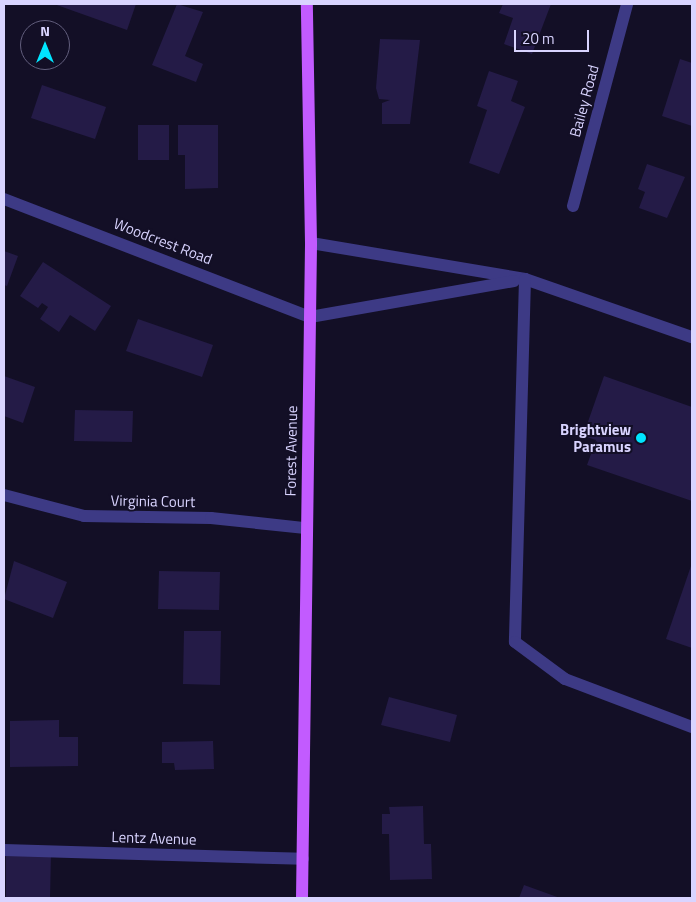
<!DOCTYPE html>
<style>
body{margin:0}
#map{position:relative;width:696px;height:902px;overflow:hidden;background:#130f26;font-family:"Titillium Web",sans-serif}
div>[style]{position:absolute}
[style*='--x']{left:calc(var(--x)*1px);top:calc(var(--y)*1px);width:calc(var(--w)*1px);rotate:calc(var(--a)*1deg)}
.building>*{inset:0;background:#241b47}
.service>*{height:12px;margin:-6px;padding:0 6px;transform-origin:6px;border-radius:6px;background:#3d3a85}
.minor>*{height:12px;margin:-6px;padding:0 6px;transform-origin:6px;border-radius:6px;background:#3d3a85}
.primary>*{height:12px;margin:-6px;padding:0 6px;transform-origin:6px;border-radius:6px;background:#c25bff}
.dots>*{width:14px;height:14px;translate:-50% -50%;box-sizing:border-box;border:2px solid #130f26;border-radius:50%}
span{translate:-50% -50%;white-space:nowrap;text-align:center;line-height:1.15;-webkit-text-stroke:4px #130f26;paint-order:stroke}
.street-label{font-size:15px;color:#d9d4ff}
.poi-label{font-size:15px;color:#d9d4ff;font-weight:700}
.right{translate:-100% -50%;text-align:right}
.frame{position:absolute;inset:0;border:5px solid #d9d4ff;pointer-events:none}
.north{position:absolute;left:20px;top:20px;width:50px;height:50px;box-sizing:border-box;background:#130f26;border:1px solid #625e7d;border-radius:50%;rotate:0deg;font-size:14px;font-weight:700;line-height:20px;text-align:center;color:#d9d4ff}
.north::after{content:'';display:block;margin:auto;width:18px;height:22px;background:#00e5ff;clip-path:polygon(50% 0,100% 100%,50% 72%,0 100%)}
.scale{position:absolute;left:514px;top:30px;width:75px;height:22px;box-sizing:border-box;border:2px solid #d9d4ff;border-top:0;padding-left:6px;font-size:15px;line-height:18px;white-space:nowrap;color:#d9d4ff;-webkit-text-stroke:4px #130f26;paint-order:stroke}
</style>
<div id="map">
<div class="building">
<i style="clip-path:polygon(54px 4px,136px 4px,127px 30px)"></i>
<i style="clip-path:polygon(177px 4px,203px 12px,185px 56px,203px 64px,196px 82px,152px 65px)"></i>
<i style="clip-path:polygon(503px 4px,551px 4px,532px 54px,504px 44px,513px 18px,499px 13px)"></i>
<i style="clip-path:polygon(380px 39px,420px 40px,410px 124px,382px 124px,382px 103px,390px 100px,379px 99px,376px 88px)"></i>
<i style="clip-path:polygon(680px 59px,692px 63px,692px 126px,662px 116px)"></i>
<i style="clip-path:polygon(489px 71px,518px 81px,511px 101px,525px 107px,499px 174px,469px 163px,487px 110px,477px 106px)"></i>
<i style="clip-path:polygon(42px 85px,106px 107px,95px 139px,31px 118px)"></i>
<i style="clip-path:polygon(138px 125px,169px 125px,169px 160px,138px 160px)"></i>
<i style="clip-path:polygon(178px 125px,218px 125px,218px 188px,185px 189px,185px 155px,178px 155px)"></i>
<i style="clip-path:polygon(647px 164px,685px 177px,667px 218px,639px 208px,645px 192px,638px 189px)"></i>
<i style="clip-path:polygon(4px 251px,18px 256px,7px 286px,4px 285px)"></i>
<i style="clip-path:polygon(43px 262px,111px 306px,95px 331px,70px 315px,59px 332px,40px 319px,48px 307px,42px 303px,38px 308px,20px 296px)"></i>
<i style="clip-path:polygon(138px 319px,213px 345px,202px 377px,126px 351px)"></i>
<i style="clip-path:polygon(4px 376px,35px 387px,23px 423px,4px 416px)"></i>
<i style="clip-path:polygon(604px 376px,692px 407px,692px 501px,587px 465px,596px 440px,583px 436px)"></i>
<i style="clip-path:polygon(75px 410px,133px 411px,132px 442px,74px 441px)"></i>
<i style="clip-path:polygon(14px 561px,67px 582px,53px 618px,4px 599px)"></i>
<i style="clip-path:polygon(692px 563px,692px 648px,666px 639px)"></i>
<i style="clip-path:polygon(159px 571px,220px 572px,219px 610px,158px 609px)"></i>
<i style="clip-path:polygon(184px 631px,221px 631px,220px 685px,183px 684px)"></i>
<i style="clip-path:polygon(389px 697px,457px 715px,450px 742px,381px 725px)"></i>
<i style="clip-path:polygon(59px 720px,59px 737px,78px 737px,78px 766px,10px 767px,10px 721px)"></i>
<i style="clip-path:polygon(213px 741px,214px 769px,175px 770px,174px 763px,162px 763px,162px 742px)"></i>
<i style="clip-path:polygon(423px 806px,424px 844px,431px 844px,432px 879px,390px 880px,389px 834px,382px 834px,382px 814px,390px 814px,389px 807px)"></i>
<i style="clip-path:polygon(6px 852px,51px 853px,50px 898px,6px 898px)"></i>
<i style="clip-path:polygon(524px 885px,560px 898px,519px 898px)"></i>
</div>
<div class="service">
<i style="--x:311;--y:243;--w:217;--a:9.5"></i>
<i style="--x:525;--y:279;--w:177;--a:19.2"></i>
<i style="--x:525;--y:279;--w:363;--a:91.6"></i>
<i style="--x:515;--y:642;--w:62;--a:36.5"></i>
<i style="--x:565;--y:679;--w:136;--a:20.7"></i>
<i style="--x:310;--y:317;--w:207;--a:-10"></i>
</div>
<div class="minor">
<i style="--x:4;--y:199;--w:328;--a:21.1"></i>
<i style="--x:573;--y:206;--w:209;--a:-75"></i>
<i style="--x:4;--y:495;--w:83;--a:14.7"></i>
<i style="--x:84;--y:516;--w:127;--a:0.9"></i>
<i style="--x:211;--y:518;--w:95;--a:6.1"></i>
<i style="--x:4;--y:850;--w:299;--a:1.7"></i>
</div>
<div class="primary">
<i style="--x:302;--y:898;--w:655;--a:-89.21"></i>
<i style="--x:311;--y:243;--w:239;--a:-91"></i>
</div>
<div class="dots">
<i style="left:641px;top:438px;background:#00e5ff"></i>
</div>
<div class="street-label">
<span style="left:584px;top:101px;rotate:-75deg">Bailey Road</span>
<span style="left:163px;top:241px;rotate:21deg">Woodcrest Road</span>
<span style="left:291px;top:451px;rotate:-89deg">Forest Avenue</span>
<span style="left:153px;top:501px;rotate:1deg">Virginia Court</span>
<span style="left:154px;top:838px;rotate:2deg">Lentz Avenue</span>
</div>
<div class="poi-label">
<span class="right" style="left:631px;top:438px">Brightview<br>Paramus</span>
</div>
<div class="frame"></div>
<div class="north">N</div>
<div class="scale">20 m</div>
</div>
